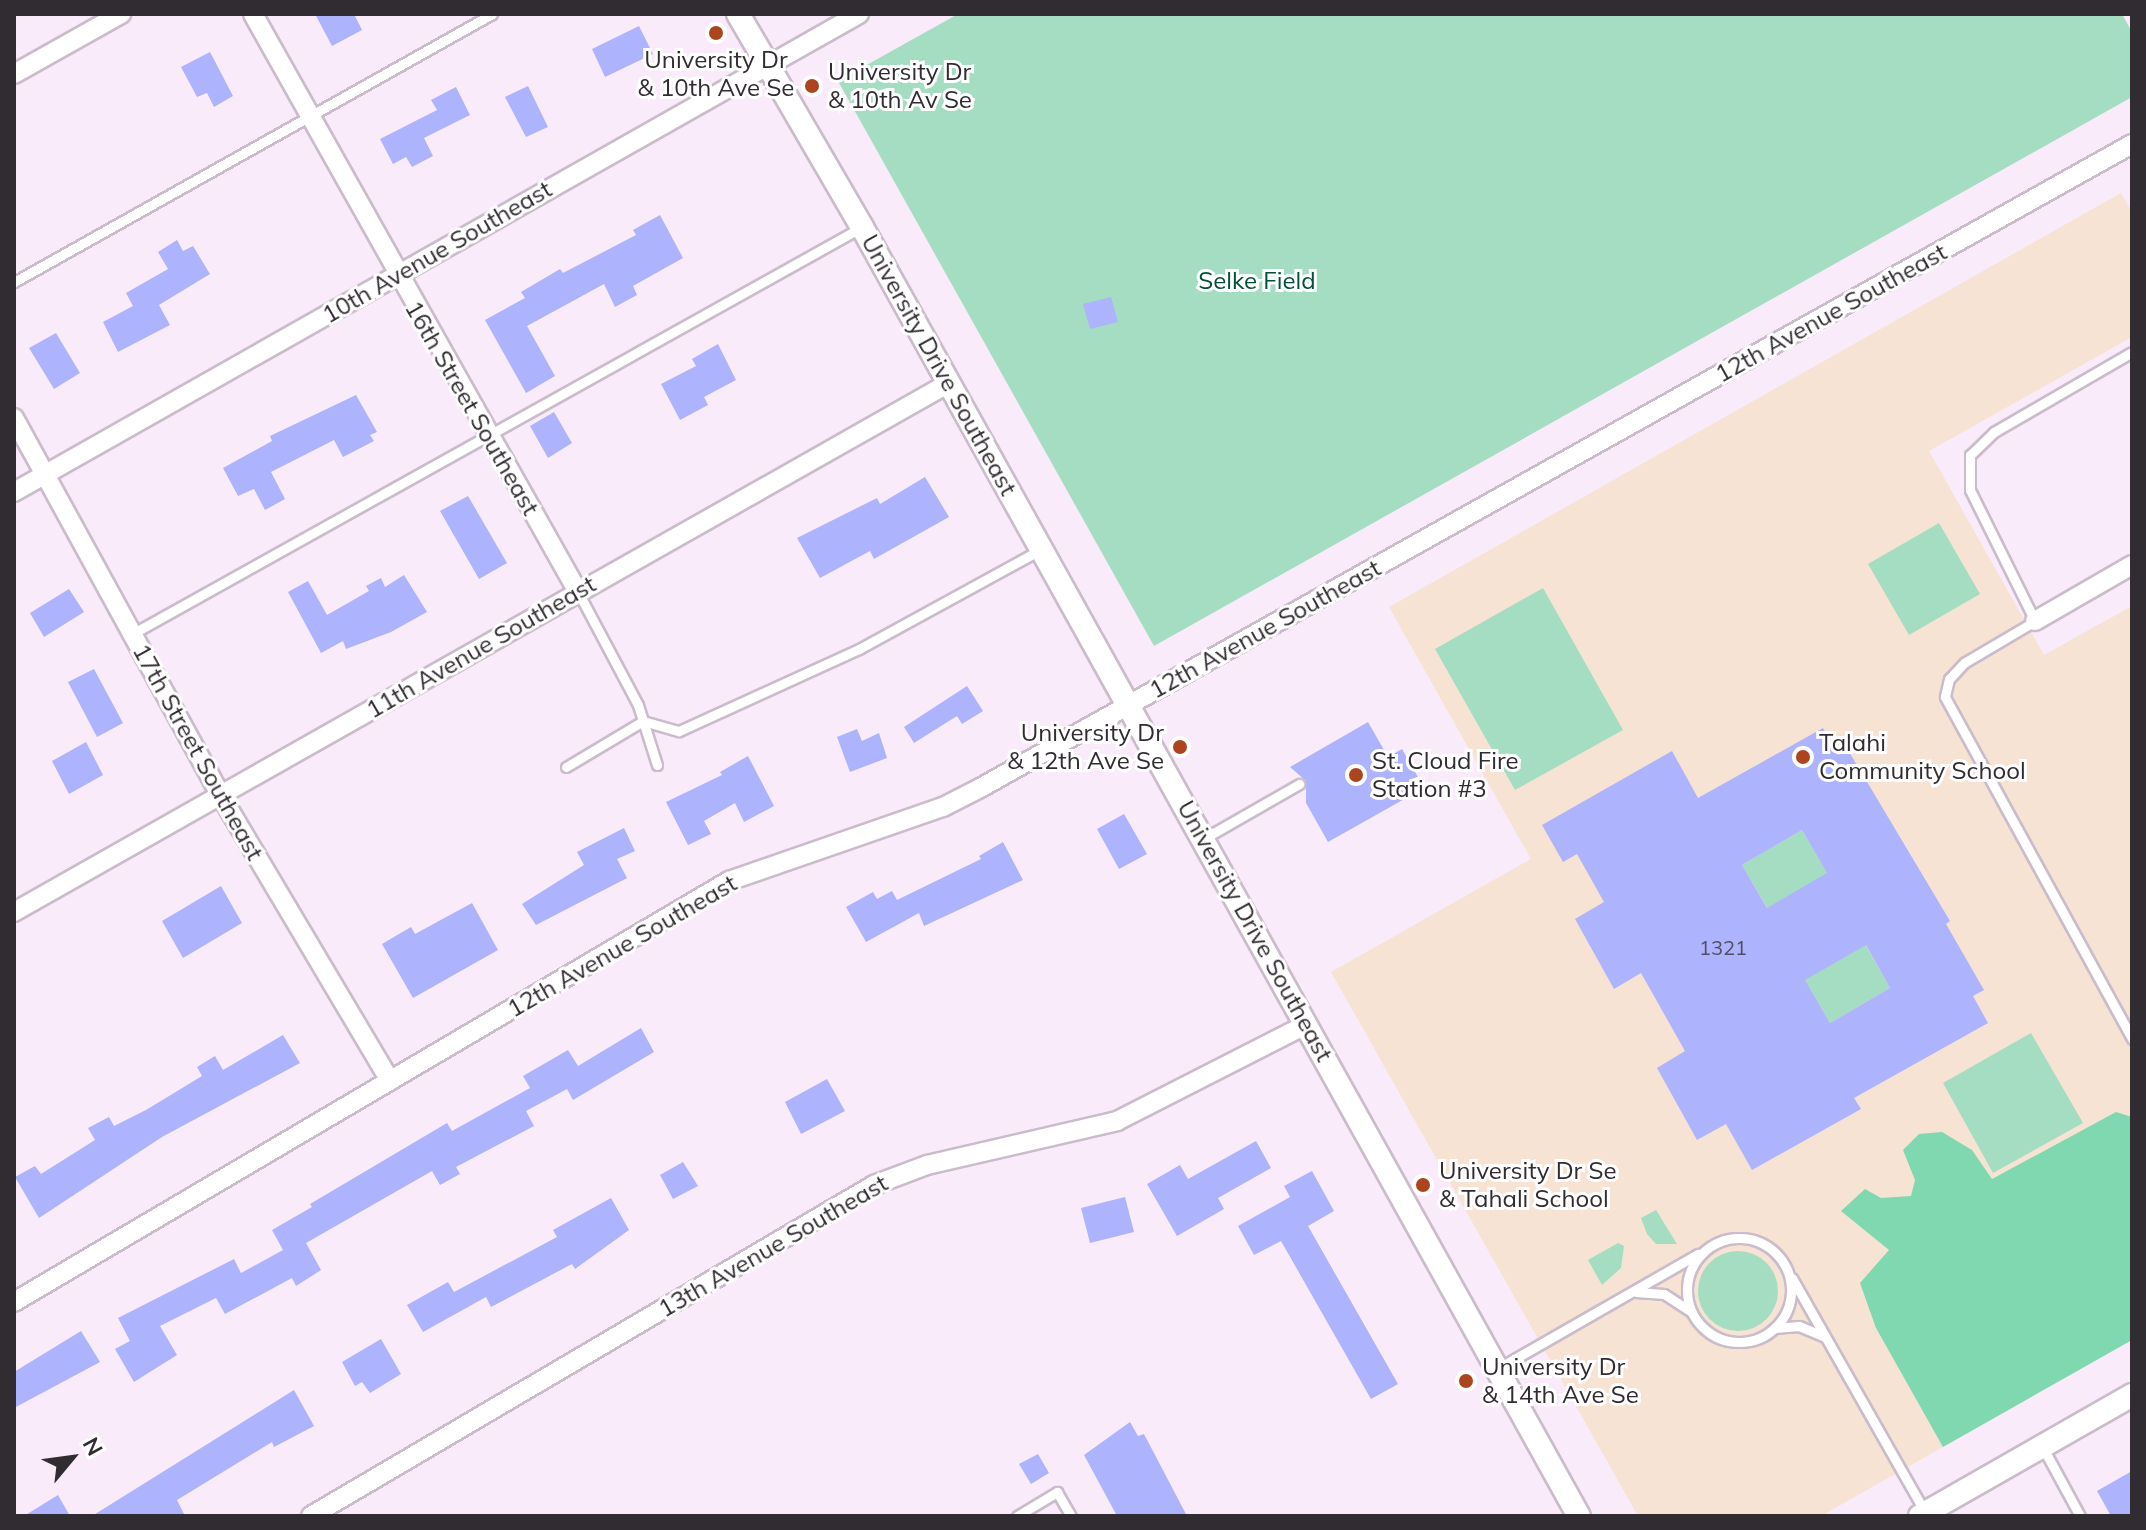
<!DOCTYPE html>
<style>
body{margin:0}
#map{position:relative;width:2146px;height:1530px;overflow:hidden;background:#f9ebfa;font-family:Mulish,sans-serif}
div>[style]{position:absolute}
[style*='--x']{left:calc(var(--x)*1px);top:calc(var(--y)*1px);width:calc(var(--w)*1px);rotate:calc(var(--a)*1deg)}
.education>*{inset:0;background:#f6e3d3}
.green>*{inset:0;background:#a5ddc2}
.round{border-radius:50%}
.forest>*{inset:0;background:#7fd8b0}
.building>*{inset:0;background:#adb3fc}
.roads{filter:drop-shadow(2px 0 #cabcca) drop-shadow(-2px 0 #cabcca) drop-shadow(0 2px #cabcca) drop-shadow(0 -2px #cabcca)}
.service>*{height:9px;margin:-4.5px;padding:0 4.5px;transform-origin:4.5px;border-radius:4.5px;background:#fff}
.service>.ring{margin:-4.5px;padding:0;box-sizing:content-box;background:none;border:9px solid #fff;border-radius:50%}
.minor>*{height:18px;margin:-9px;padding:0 9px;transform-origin:9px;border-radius:9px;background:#fff}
.tertiary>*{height:22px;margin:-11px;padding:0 11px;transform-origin:11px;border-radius:11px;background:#fff}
.dots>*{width:22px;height:22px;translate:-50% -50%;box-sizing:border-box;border:4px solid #fff;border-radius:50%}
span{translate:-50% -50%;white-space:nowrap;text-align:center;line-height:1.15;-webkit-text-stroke:6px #fff;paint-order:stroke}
.number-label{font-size:20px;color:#504e64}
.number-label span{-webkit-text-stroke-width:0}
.poi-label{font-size:24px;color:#312c31}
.left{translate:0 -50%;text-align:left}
.right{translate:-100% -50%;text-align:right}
.street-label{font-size:24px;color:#312c31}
.park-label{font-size:24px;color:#025037}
.frame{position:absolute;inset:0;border:16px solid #312c31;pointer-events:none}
.north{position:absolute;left:32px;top:1418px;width:80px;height:80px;-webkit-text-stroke:6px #fff;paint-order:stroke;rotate:61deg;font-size:22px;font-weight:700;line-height:32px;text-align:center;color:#312c31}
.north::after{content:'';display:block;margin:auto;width:28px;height:36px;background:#312c31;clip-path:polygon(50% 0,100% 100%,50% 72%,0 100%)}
</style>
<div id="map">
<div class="education">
<i style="clip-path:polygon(2121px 193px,2132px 213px,2132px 337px,1929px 451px,2044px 655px,2132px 606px,2132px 1340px,1821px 1516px,1638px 1516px,1331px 972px,1531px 859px,1389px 607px)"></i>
</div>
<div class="green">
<i style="clip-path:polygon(958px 14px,2122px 14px,2132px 32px,2132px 97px,1154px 646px,838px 81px)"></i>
<i style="clip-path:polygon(1939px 523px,1980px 594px,1909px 635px,1868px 564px)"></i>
<i style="clip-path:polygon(1543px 588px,1623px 730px,1515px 790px,1435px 649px)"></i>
<i style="clip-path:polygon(1802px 830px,1829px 876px,1769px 911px,1742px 865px)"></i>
<i style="clip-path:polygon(1864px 942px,1890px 988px,1830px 1023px,1803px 977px)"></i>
<i style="clip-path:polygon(2031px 1033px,2083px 1123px,1993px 1173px,1943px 1083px)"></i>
<i style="clip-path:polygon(1656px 1210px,1677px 1244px,1656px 1244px,1647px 1234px,1641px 1218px)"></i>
<i style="clip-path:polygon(1618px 1243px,1624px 1246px,1621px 1268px,1602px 1285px,1588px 1260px)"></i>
<i class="round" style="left:1698px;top:1251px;width:80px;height:80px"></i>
</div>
<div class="forest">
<i style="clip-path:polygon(2116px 1112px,2132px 1117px,2132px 1340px,1943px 1447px,1876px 1328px,1860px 1283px,1889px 1250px,1841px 1211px,1865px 1189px,1881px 1198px,1911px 1196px,1915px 1180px,1903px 1150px,1919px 1134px,1942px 1132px,1972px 1150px,1992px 1179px)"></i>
</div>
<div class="building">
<i style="clip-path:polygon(315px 14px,354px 14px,362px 30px,332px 46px)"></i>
<i style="clip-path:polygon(639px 26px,653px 54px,605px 77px,592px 49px)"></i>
<i style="clip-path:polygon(210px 52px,233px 96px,214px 107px,207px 93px,197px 97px,181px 67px)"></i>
<i style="clip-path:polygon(528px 86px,548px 127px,526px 137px,505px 97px)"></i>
<i style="clip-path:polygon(456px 87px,470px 115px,424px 138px,433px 156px,412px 167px,406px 157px,393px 164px,380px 139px,437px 110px,431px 100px)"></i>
<i style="clip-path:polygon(660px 215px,683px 258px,633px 286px,637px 295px,615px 307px,604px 284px,527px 326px,555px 376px,526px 393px,485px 320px,525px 298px,521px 292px,560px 269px,563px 273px,636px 235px,633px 230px)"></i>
<i style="clip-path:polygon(177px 240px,183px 251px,193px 246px,210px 274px,159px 305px,170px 325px,118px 352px,103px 322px,133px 306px,126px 293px,168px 269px,158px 252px)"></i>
<i style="clip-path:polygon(1111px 297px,1118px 322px,1090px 329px,1083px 304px)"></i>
<i style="clip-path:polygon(56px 333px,80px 373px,54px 389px,29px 348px)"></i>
<i style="clip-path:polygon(718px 344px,736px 380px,704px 397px,708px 405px,680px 420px,661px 384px,696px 366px,692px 359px)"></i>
<i style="clip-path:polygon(356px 395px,377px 432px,370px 435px,374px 441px,343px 457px,334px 440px,271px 472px,285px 499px,265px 510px,254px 489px,238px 496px,223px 468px,272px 441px,270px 436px)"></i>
<i style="clip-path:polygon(554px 412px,572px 443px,548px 458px,530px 426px)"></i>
<i style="clip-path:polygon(925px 477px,949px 517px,874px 559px,870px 551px,820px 578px,797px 538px,877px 498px,880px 504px)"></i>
<i style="clip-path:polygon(468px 496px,507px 563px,479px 579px,440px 511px)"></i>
<i style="clip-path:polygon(404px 575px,427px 612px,391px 632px,346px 649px,343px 641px,321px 653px,288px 592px,308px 581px,327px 615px,369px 591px,366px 586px,381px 578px,385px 587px)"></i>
<i style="clip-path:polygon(69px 589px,84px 612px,44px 637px,30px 613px)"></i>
<i style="clip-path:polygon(94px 669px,123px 723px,97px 737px,68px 682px)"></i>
<i style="clip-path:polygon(967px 686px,983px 711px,962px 724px,957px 716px,914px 743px,904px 727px)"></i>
<i style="clip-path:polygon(1368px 722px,1388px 757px,1402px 749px,1424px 788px,1328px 842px,1306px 803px,1306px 781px,1290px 767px)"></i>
<i style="clip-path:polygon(evenodd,1823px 728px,1838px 755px,1848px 750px,1950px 921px,1946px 924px,1984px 990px,1973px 996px,1988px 1023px,1854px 1098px,1861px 1109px,1752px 1170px,1726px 1124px,1697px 1140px,1657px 1068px,1685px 1051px,1641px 973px,1614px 989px,1575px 919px,1604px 902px,1577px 854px,1563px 862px,1542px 825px,1672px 751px,1698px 798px,1823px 728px,1802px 830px,1827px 873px,1767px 908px,1742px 865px,1802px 830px,1823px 728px,1866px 945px,1890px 988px,1830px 1023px,1805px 980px,1866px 945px)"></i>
<i style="clip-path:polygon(857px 729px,862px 741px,879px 733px,887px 758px,850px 772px,837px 737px)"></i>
<i style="clip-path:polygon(86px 742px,103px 775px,69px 794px,52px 761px)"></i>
<i style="clip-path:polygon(748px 756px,774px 806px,744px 822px,735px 803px,704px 821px,711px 834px,688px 845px,666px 802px,722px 775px,720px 772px)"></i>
<i style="clip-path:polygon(1124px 814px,1147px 854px,1119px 869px,1097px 829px)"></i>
<i style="clip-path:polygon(624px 828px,635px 851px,617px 859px,627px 878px,536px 925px,522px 904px,584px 865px,577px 852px)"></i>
<i style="clip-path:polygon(1003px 842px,1023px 880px,924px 926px,919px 913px,866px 942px,846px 907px,873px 892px,877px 899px,892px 891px,897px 900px,981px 859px,979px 856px)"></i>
<i style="clip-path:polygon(221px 886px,242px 923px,183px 958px,162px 921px)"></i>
<i style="clip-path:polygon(472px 903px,498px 950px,413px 998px,382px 944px,411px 927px,415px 934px)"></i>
<i style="clip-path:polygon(641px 1028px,654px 1052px,573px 1100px,567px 1089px,526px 1111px,534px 1126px,456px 1167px,460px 1174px,440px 1185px,432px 1171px,306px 1243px,321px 1270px,296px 1286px,292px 1278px,225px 1314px,216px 1298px,160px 1326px,177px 1355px,134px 1382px,115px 1349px,130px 1341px,118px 1318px,234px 1259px,241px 1273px,283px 1250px,272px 1230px,312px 1207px,310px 1204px,447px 1123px,452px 1131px,530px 1088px,523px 1076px,568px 1050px,578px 1066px)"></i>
<i style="clip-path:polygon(283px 1035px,300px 1063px,162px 1137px,39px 1218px,15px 1177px,35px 1166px,41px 1174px,95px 1140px,88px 1128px,109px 1117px,114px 1126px,146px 1110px,202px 1076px,197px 1067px,215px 1056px,223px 1070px)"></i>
<i style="clip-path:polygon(827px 1079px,845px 1111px,801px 1134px,785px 1102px)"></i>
<i style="clip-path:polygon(1256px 1141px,1271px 1168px,1218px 1198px,1224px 1209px,1177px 1236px,1147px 1184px,1180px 1165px,1188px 1179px)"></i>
<i style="clip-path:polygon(683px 1162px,698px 1186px,673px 1199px,660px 1175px)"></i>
<i style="clip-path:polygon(1312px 1171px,1334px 1211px,1308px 1226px,1398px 1384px,1371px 1399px,1281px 1241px,1254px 1255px,1238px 1226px,1290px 1197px,1284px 1186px)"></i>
<i style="clip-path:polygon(1125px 1197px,1134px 1232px,1090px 1243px,1081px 1208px)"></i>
<i style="clip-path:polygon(611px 1198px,629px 1230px,575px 1269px,572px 1264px,491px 1307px,486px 1297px,423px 1332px,407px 1305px,448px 1282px,454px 1292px,557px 1237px,553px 1230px)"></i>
<i style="clip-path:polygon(81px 1331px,100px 1362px,14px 1408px,14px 1372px)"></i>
<i style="clip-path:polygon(381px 1339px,401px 1374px,370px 1393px,362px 1382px,355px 1386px,342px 1362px)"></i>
<i style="clip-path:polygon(294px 1390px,314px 1426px,274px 1447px,272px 1442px,177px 1500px,185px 1516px,92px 1516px)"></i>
<i style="clip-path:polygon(1130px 1422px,1138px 1436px,1144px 1434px,1187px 1516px,1117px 1516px,1084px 1455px)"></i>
<i style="clip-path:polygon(1038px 1454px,1049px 1473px,1031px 1484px,1019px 1464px)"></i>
<i style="clip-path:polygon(2132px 1471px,2132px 1516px,2111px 1516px,2097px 1491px)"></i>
<i style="clip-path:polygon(58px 1495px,70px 1516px,24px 1516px)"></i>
</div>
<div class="roads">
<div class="service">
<i style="--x:14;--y:282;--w:548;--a:-29.28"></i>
<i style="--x:2132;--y:352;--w:160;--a:149.9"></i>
<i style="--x:1994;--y:432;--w:33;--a:136"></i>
<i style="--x:1970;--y:455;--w:35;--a:90"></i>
<i style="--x:1970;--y:490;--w:146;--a:63.6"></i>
<i style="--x:2035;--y:621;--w:82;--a:149.4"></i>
<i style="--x:1964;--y:663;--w:22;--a:133"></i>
<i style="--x:1949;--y:679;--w:18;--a:103"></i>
<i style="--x:1945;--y:697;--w:390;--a:61.3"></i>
<i style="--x:578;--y:592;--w:128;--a:62"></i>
<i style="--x:638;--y:705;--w:63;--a:72.4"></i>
<i style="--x:132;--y:634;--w:836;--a:-29.14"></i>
<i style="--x:566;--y:767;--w:90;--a:-30.9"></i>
<i style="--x:643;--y:721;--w:37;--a:16"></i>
<i style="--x:679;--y:731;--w:198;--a:-24.5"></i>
<i style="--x:859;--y:649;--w:209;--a:-28.7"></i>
<i style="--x:1203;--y:839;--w:111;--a:-29.8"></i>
<i class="ring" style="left:1687px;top:1238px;width:95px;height:95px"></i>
<i style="--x:1792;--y:1278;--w:269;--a:60.4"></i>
<i style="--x:1636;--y:1292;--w:28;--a:4"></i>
<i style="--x:1664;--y:1294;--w:33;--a:33"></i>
<i style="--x:1775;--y:1328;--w:24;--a:-5"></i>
<i style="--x:1799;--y:1326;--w:28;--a:23"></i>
<i style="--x:1497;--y:1369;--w:232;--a:-29.8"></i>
<i style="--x:2042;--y:1446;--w:80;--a:61.5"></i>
<i style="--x:1017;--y:1516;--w:47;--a:-31"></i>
<i style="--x:1057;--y:1492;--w:28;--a:60"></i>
</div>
<div class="minor">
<i style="--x:253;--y:14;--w:663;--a:60.65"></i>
<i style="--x:14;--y:74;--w:123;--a:-29.3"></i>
<i style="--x:14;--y:418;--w:431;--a:61.3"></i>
<i style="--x:221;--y:796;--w:331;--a:59.3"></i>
<i style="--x:14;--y:492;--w:971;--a:-29.5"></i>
<i style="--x:2035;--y:621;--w:112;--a:-30"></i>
<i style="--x:14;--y:912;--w:1074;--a:-29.5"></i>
<i style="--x:14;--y:1302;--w:830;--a:-30.49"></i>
<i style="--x:729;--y:881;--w:226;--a:-19.1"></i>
<i style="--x:943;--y:807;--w:44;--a:-27.1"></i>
<i style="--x:982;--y:787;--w:1318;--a:-29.21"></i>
<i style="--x:311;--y:1516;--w:653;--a:-30.45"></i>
<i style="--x:874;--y:1185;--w:57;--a:-20.7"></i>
<i style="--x:927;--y:1165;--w:195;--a:-13"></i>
<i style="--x:1117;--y:1121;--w:213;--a:-27"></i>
</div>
<div class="tertiary">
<i style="--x:738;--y:14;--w:246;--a:59.8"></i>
<i style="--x:862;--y:227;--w:1475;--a:60.92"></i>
<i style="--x:1920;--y:1516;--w:244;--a:-29.7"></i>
</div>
</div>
<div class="dots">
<i style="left:716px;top:33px;background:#ac451e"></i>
<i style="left:812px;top:86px;background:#ac451e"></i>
<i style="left:1180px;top:747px;background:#ac451e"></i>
<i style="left:1803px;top:757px;background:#ac451e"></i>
<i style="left:1356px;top:775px;background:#ac451e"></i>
<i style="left:1423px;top:1185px;background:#ac451e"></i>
<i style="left:1466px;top:1381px;background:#ac451e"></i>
</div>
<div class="number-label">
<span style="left:1723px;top:947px">1321</span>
</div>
<div class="poi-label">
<span style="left:716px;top:74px">University Dr<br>&amp; 10th Ave Se</span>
<span class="left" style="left:828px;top:86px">University Dr<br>&amp; 10th Av Se</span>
<span class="right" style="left:1164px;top:747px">University Dr<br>&amp; 12th Ave Se</span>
<span class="left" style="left:1819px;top:757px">Talahi<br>Community School</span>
<span class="left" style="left:1372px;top:775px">St. Cloud Fire<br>Station #3</span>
<span class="left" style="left:1439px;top:1185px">University Dr Se<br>&amp; Tahali School</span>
<span class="left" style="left:1482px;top:1381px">University Dr<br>&amp; 14th Ave Se</span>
</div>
<div class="street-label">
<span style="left:437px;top:252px;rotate:-30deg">10th Avenue Southeast</span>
<span style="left:1831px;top:313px;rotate:-29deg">12th Avenue Southeast</span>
<span style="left:939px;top:365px;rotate:61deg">University Drive Southeast</span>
<span style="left:472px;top:408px;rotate:60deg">16th Street Southeast</span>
<span style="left:1265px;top:629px;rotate:-29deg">12th Avenue Southeast</span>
<span style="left:481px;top:647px;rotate:-30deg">11th Avenue Southeast</span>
<span style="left:198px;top:752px;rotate:61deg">17th Street Southeast</span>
<span style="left:1255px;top:931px;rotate:61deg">University Drive Southeast</span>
<span style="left:622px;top:946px;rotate:-30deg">12th Avenue Southeast</span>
<span style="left:773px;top:1246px;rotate:-30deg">13th Avenue Southeast</span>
</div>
<div class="park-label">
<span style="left:1257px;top:281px">Selke Field</span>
</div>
<div class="frame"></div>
<div class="north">N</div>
</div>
